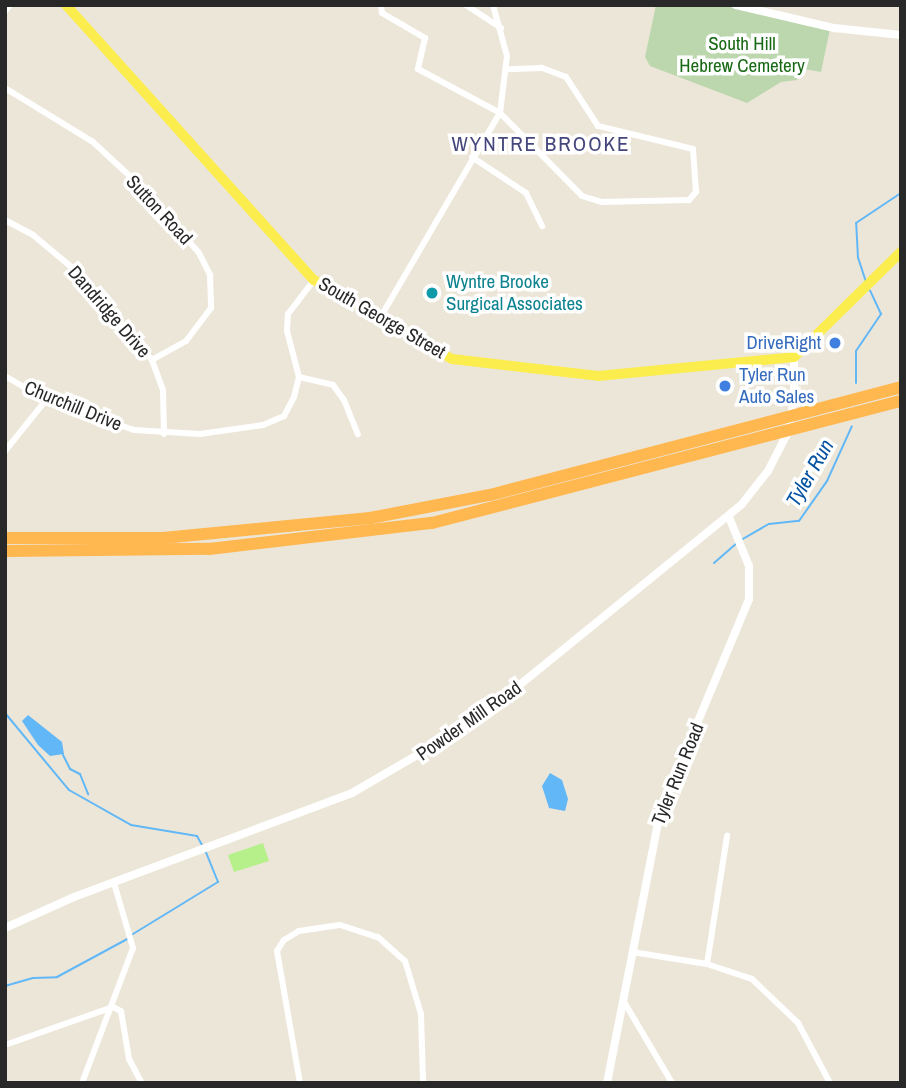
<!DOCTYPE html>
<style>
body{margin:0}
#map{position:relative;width:906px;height:1088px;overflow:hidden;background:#ece6d8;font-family:"Archivo Narrow",sans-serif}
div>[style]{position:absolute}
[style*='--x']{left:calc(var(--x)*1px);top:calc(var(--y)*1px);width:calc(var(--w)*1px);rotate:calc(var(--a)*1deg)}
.cemetery>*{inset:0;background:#bcd7ae}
.pitch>*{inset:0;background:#b5f08a}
.water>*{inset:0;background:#62b8f7}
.stream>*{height:2px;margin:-1px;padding:0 1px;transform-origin:1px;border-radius:1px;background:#62b8f7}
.minor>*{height:6px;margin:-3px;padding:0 3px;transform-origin:3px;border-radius:3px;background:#fff}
.tertiary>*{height:8px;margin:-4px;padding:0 4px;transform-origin:4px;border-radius:4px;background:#fff}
.primary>*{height:10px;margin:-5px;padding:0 5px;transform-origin:5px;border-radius:5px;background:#fbed4e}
.motorway>*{height:12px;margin:-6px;padding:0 6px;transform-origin:6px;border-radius:6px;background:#ffb750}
.dots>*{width:19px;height:19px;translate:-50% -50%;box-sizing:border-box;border:4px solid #fff;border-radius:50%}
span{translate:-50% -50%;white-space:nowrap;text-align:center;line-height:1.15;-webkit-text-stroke:7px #fff;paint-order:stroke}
.park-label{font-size:19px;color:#186914}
.street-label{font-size:19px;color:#282828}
.culture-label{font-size:19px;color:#0d838f}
.left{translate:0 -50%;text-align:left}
.shop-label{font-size:19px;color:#366cbe}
.right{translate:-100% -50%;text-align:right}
.neighbourhood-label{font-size:21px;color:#45477c;letter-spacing:2px}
.water-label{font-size:21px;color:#0352a1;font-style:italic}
.frame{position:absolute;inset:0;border:7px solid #282828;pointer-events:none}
</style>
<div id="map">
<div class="cemetery">
<i style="clip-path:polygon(656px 5px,720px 5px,830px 29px,821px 72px,804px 69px,797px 80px,781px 82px,747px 103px,650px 66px,645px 57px)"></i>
</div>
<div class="pitch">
<i style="clip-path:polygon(263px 843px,269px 861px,234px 872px,228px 855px)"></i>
</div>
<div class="water">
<i style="clip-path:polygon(28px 715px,62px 742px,64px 754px,50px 756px,38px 745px,22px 721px)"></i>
<i style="clip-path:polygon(550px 773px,562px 780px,568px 799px,565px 811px,549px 808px,542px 786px)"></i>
</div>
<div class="stream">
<i style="--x:866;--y:282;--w:25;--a:-108"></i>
<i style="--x:858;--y:258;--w:35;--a:-93"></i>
<i style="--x:856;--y:223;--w:54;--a:-33.7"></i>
<i style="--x:856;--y:383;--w:32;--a:-90"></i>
<i style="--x:856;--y:351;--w:45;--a:-56"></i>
<i style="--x:881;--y:314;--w:26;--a:-115"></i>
<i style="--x:741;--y:540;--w:32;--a:-30"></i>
<i style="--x:769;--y:524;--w:30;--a:-6"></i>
<i style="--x:799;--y:521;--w:49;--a:-55"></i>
<i style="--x:827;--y:481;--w:60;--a:-65.6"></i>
<i style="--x:714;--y:563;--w:30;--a:-41"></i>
<i style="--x:5;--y:713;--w:100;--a:50.3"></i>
<i style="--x:69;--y:790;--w:71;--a:29.4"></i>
<i style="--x:131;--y:825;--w:67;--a:9.5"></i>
<i style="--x:197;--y:836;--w:10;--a:61"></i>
<i style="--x:63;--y:755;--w:16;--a:63"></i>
<i style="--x:70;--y:769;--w:11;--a:27"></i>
<i style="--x:80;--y:774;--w:22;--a:68"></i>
<i style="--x:133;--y:934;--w:100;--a:-31.5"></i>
<i style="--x:218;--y:882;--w:35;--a:-112"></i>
<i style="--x:5;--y:986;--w:29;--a:-16"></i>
<i style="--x:33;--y:978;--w:24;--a:-2"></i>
<i style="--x:57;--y:977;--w:82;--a:-28.4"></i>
</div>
<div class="minor">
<i style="--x:381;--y:5;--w:8;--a:83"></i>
<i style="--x:382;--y:13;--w:50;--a:30.2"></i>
<i style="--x:425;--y:38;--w:32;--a:103"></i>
<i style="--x:418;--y:69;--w:93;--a:28.2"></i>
<i style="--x:500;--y:113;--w:117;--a:45.3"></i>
<i style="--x:582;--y:196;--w:21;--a:17"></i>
<i style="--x:602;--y:202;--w:87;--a:-1.3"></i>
<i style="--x:689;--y:200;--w:11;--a:-49"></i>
<i style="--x:696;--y:192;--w:43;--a:-94"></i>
<i style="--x:693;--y:149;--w:98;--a:-166.4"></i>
<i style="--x:598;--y:126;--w:59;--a:-123.1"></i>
<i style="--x:566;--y:77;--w:26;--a:-159"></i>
<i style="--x:542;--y:68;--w:36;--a:178"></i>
<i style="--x:466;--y:5;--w:42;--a:33.3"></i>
<i style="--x:5;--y:11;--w:8;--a:-50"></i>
<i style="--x:5;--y:88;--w:103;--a:31.5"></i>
<i style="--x:93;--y:142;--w:74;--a:42.8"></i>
<i style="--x:147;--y:192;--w:80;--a:49.6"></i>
<i style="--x:199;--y:253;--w:25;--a:63"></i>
<i style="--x:210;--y:275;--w:33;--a:88"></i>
<i style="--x:211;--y:308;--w:41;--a:127.1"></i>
<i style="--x:186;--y:341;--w:39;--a:151"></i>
<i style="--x:472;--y:157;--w:65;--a:33.7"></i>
<i style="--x:526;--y:193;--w:37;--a:64"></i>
<i style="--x:5;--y:220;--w:32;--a:28"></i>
<i style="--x:33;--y:235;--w:56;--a:39.9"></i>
<i style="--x:76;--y:271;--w:117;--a:49.5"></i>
<i style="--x:152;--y:360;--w:32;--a:70"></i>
<i style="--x:163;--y:390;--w:44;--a:88.7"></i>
<i style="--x:380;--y:318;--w:238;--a:-59.7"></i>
<i style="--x:500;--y:113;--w:57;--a:-83"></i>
<i style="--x:507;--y:56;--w:53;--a:-105.4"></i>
<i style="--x:5;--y:376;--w:48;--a:30.3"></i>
<i style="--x:46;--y:400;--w:93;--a:18.8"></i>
<i style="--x:134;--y:430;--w:66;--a:3.5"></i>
<i style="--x:200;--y:434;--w:64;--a:-8.1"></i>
<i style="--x:263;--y:425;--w:23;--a:-23"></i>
<i style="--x:284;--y:416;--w:21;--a:-62"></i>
<i style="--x:294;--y:397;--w:21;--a:-76"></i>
<i style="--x:299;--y:377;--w:48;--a:-104.6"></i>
<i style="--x:287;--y:331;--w:17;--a:-87"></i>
<i style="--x:288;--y:314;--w:43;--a:-52.6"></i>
<i style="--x:299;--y:377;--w:35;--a:13"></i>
<i style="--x:333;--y:385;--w:19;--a:54"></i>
<i style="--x:344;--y:400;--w:37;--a:68"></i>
<i style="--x:5;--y:451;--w:65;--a:-51.2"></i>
<i style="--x:632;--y:952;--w:76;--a:9.1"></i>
<i style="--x:707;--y:964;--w:47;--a:18.4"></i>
<i style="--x:752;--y:979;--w:64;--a:43.7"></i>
<i style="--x:798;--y:1023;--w:68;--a:61.9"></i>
<i style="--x:707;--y:964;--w:130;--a:-81.1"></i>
<i style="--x:623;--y:1000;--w:96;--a:59.4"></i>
<i style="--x:5;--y:1045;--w:114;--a:-19.4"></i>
<i style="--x:113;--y:1007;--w:9;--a:27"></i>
<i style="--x:121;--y:1011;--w:49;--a:80.5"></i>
<i style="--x:129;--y:1059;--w:27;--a:62"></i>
<i style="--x:82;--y:1083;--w:144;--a:-69.3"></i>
<i style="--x:133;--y:948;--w:68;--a:-106.3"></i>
<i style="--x:300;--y:1083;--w:134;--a:-99.9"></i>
<i style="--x:277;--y:951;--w:13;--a:-58"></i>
<i style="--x:284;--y:940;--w:17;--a:-31"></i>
<i style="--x:299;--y:931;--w:41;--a:-8.3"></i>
<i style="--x:340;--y:925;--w:40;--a:18"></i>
<i style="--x:378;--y:937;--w:36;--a:42"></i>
<i style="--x:405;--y:961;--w:55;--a:73.2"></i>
<i style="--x:421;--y:1014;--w:69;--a:88.3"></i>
</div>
<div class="tertiary">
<i style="--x:736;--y:5;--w:101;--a:13.2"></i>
<i style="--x:834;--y:28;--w:67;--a:6"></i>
<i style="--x:5;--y:928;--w:76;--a:-24.2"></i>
<i style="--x:74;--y:897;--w:297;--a:-20.5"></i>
<i style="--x:352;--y:793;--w:141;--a:-30.2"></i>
<i style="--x:474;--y:722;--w:345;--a:-39.1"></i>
<i style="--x:742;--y:504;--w:42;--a:-51.8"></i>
<i style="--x:768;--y:471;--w:42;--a:-62.8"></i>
<i style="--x:787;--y:434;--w:35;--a:-78"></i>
<i style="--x:794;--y:400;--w:43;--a:-90"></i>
<i style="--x:607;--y:1083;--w:276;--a:-78.9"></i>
<i style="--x:660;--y:812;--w:231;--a:-67.3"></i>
<i style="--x:749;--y:599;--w:33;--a:-90"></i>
<i style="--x:749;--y:566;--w:53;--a:-112.2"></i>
</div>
<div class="primary">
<i style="--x:66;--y:5;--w:370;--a:48"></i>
<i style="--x:314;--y:280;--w:159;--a:29.8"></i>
<i style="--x:452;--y:359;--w:147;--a:6.6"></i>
<i style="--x:598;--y:376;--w:197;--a:-5.5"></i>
<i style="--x:794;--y:357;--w:150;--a:-44.5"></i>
</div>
<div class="motorway">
<i style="--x:5;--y:538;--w:158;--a:0"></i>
<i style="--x:163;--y:538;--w:208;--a:-5.5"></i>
<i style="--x:370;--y:518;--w:122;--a:-10.9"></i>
<i style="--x:490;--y:495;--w:425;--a:-14.7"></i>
<i style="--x:5;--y:551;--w:204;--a:-0.6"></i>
<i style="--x:209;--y:549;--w:225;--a:-6.7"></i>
<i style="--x:432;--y:523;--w:485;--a:-14.6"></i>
</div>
<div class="dots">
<i style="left:432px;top:293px;background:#0f9aa8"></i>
<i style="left:835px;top:343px;background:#3f7fe0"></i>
<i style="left:725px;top:386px;background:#3f7fe0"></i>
</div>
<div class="park-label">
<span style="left:742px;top:55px">South Hill<br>Hebrew Cemetery</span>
</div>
<div class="street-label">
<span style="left:159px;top:210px;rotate:47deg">Sutton Road</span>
<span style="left:109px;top:312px;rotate:49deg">Dandridge Drive</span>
<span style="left:382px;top:318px;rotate:30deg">South George Street</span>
<span style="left:73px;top:406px;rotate:22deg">Churchill Drive</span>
<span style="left:469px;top:721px;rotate:-35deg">Powder Mill Road</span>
<span style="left:678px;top:774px;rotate:-68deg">Tyler Run Road</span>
</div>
<div class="culture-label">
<span class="left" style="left:446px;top:293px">Wyntre Brooke<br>Surgical Associates</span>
</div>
<div class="shop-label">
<span class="right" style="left:821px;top:343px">DriveRight</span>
<span class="left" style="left:739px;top:386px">Tyler Run<br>Auto Sales</span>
</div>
<div class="neighbourhood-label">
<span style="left:541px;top:144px">WYNTRE BROOKE</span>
</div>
<div class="water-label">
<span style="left:810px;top:473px;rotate:-60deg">Tyler Run</span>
</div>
<div class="frame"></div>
</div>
